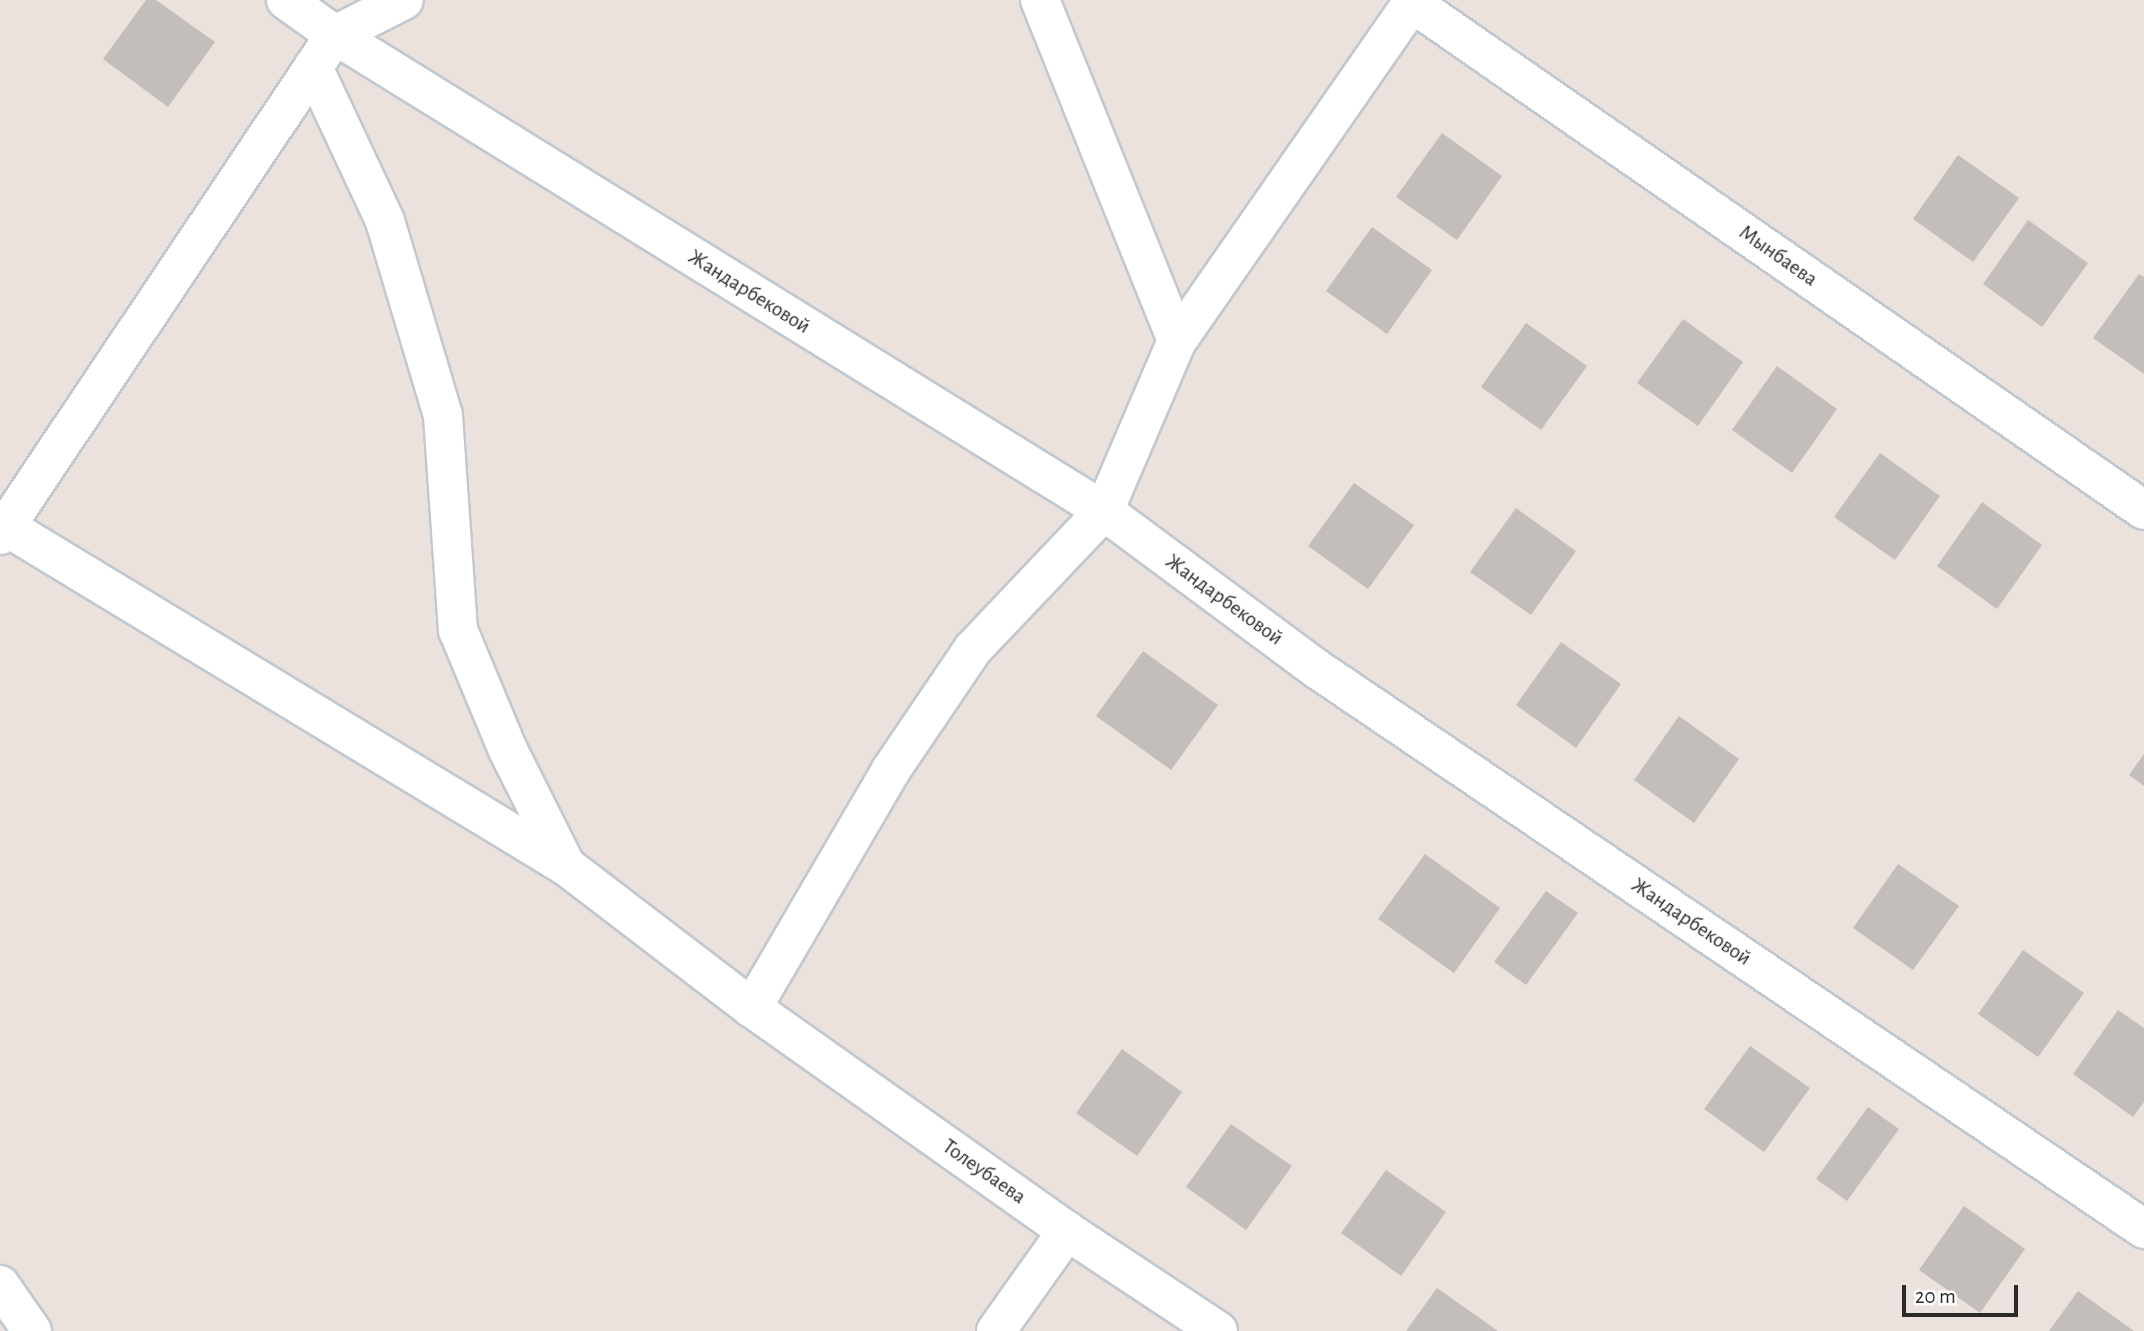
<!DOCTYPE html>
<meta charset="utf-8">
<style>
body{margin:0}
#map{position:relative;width:2144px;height:1331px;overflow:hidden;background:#ebe2de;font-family:"Alegreya Sans",sans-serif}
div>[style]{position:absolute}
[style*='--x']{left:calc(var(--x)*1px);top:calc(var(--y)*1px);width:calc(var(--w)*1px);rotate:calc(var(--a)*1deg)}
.building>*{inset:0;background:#c3beb9}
.roads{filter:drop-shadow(2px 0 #c2c8cf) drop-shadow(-2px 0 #c2c8cf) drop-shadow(0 2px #c2c8cf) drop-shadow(0 -2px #c2c8cf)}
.street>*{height:38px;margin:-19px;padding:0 19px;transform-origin:19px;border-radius:19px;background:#fff}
span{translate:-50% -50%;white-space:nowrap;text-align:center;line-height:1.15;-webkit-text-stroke:5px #fff;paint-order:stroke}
.street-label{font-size:21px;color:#2a2a2a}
.scale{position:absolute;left:1902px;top:1285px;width:116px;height:32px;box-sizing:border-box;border:4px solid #2a2a2a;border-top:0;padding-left:9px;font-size:21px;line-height:24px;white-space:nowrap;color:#2a2a2a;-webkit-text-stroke:5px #fff;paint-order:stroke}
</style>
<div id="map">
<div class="building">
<i style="clip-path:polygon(146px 0,156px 0,215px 42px,168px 107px,103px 59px)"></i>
<i style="clip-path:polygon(1442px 133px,1502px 176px,1457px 240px,1396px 197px)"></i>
<i style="clip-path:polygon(1958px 155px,2019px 198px,1973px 262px,1913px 219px)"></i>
<i style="clip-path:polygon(2028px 220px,2088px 263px,2042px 327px,1983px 284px)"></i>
<i style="clip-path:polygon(1372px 227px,1432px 270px,1387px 334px,1326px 291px)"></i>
<i style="clip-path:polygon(2139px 274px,2144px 277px,2144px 374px,2093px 338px)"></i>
<i style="clip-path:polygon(1683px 319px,1743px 362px,1698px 426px,1637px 383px)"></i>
<i style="clip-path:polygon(1526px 323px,1587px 366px,1541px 430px,1481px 387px)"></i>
<i style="clip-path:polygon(1777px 366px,1837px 409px,1792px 473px,1732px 430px)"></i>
<i style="clip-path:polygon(1880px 453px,1940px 496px,1895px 560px,1834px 517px)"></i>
<i style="clip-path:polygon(1354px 483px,1414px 525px,1368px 589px,1308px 546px)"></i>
<i style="clip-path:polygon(1982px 502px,2042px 545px,1997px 609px,1937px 566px)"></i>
<i style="clip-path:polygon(1516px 508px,1576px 551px,1531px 615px,1470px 572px)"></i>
<i style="clip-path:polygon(1561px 642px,1621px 684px,1576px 748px,1516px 705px)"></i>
<i style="clip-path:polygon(1143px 651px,1218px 705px,1171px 770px,1096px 716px)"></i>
<i style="clip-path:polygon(1679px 716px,1739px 759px,1694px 823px,1634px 780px)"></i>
<i style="clip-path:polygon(2144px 754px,2144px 786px,2129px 775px)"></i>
<i style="clip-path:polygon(1425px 854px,1500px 908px,1454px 973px,1378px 919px)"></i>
<i style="clip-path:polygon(1898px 864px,1959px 906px,1913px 970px,1853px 928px)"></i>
<i style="clip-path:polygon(1546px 891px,1578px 913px,1526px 985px,1494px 962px)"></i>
<i style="clip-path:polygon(2023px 950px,2084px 993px,2038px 1057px,1978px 1014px)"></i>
<i style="clip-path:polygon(2118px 1010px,2144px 1028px,2144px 1102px,2133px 1117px,2073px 1074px)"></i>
<i style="clip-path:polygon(1750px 1046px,1810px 1088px,1764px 1152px,1704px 1109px)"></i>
<i style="clip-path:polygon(1122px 1049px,1182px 1092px,1137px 1156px,1076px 1113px)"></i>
<i style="clip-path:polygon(1868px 1107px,1899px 1129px,1847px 1201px,1816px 1179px)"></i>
<i style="clip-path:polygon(1231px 1124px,1292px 1166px,1246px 1230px,1186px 1187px)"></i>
<i style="clip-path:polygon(1386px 1170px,1446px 1212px,1401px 1276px,1341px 1233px)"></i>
<i style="clip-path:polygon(1964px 1206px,2025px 1249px,1980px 1313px,1919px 1270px)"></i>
<i style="clip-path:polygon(1437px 1288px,1498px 1331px,1406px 1331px)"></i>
<i style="clip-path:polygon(2078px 1291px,2134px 1331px,2049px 1331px)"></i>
</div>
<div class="roads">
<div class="street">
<i style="--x:286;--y:0;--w:60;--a:35.5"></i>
<i style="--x:335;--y:35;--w:904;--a:31.76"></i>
<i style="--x:1104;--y:511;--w:265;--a:36.6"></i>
<i style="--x:1317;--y:669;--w:999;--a:34.1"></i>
<i style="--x:1040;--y:0;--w:367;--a:68.1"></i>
<i style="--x:1412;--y:3;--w:890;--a:34.71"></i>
<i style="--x:313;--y:67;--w:170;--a:64.9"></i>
<i style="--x:385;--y:221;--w:203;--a:73.4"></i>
<i style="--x:443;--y:416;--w:215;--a:86"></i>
<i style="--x:458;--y:630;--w:128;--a:67.4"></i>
<i style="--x:507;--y:748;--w:132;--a:63.4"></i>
<i style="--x:0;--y:523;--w:662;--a:31.22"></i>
<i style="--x:566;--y:866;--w:234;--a:37.4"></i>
<i style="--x:752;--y:1008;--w:386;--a:35.3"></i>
<i style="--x:1067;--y:1231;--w:181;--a:33.5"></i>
<i style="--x:0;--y:535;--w:602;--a:-56.18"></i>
<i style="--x:335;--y:35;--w:77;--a:-26.9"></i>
<i style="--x:752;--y:1008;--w:276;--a:-59.7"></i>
<i style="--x:891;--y:770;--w:146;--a:-55.9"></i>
<i style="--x:973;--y:649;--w:190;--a:-46.5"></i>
<i style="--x:1104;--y:511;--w:185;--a:-66.8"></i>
<i style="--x:1177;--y:341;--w:415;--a:-55.2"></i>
<i style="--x:0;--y:1285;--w:56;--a:55.2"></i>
<i style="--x:996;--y:1331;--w:123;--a:-54.6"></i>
</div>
</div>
<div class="street-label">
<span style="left:1778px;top:256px;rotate:35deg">Мынбаева</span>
<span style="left:749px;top:292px;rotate:32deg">Жандарбековой</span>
<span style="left:1224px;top:600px;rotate:36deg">Жандарбековой</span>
<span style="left:1691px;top:922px;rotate:34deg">Жандарбековой</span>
<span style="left:984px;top:1172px;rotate:35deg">Толеубаева</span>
</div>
<div class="scale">20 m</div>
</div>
